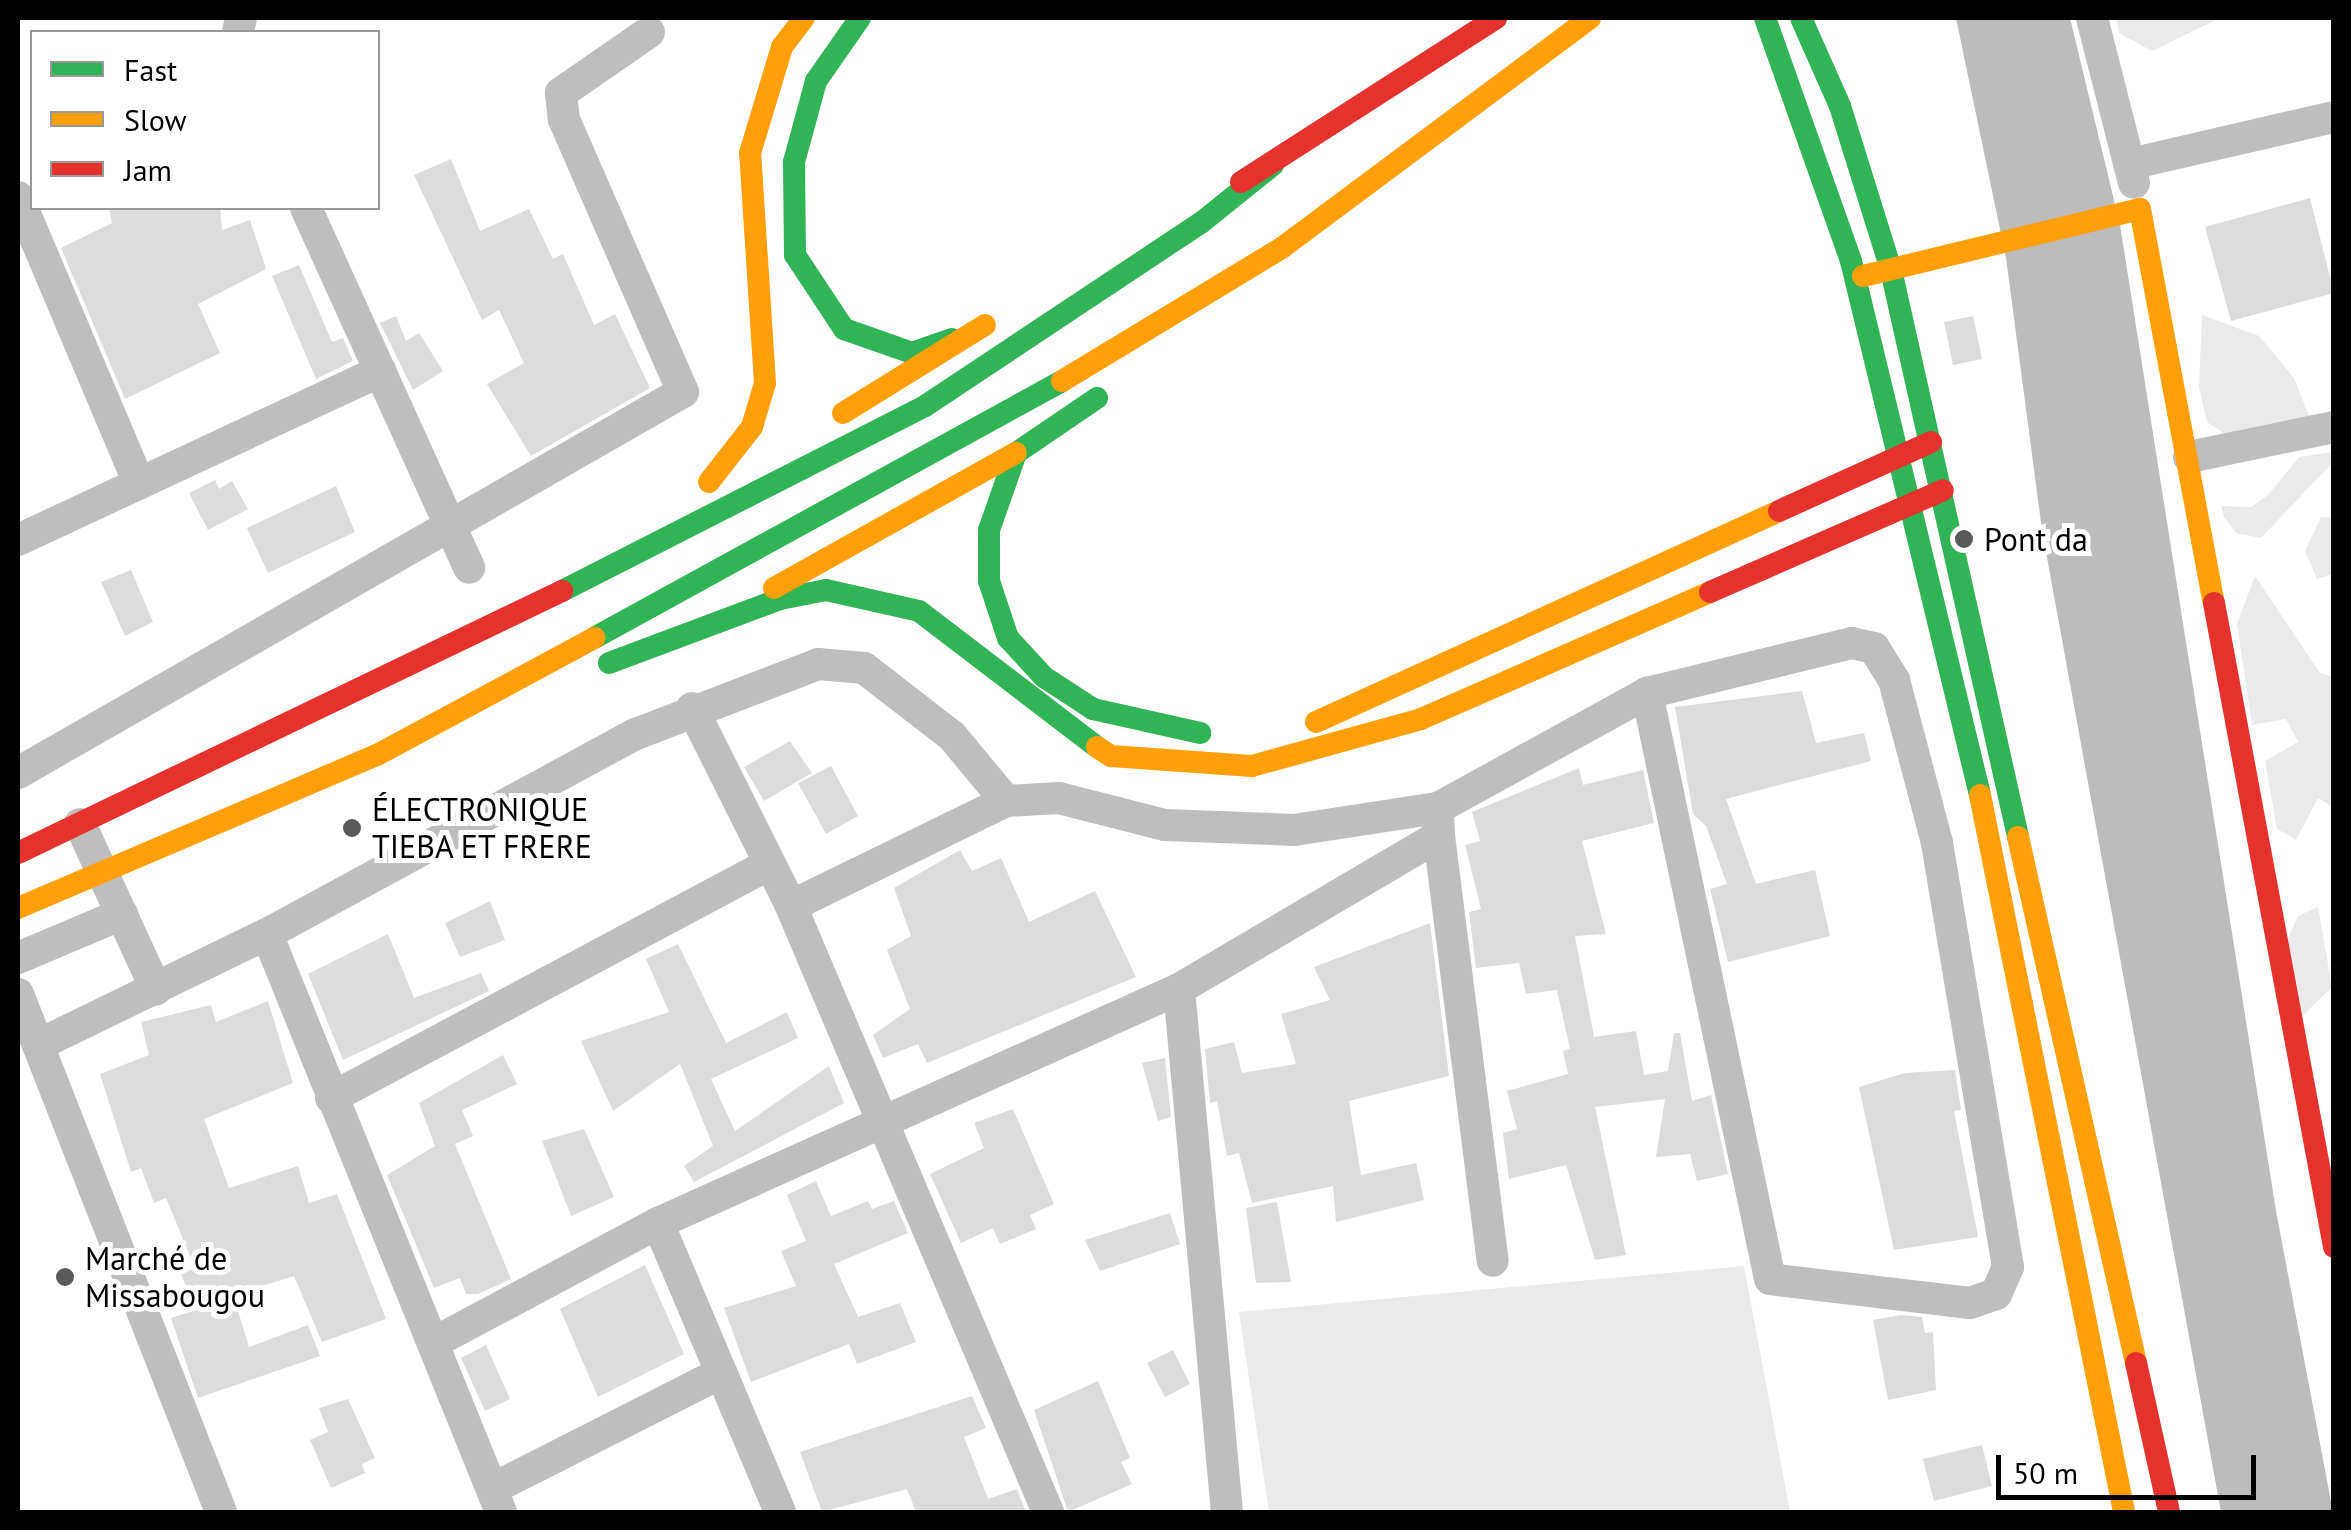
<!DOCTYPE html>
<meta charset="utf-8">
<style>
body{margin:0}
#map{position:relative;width:2351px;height:1530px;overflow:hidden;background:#fff;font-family:"PT Sans",sans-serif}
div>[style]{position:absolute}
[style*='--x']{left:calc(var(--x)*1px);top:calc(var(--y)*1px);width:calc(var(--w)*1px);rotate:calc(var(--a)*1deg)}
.green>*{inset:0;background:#eaeaea}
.water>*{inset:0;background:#bcbcbc}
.building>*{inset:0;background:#dcdcdc}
.street>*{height:32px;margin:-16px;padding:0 16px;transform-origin:16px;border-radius:16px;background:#bebebe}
.fast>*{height:22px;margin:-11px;padding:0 11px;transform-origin:11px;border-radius:11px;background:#30b455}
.slow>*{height:22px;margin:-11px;padding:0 11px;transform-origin:11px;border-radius:11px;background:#ff9f0a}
.jam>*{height:22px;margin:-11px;padding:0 11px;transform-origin:11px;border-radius:11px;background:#e5322d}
.dots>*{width:28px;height:28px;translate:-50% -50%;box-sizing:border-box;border:5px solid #fff;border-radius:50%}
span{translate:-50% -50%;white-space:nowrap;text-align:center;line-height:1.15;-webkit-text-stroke:10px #fff;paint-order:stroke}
.poi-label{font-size:32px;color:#000}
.left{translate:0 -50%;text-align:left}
.frame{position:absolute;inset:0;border:20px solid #000;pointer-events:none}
.legend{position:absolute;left:30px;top:30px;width:350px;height:180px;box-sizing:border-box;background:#fff;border:2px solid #999;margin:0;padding:12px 18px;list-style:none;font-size:30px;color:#000}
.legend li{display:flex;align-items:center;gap:20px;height:50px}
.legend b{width:50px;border:2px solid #999}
.scale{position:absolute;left:1996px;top:1455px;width:260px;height:45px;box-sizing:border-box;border:5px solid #000;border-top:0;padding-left:12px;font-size:30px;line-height:35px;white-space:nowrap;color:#000;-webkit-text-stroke:8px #fff;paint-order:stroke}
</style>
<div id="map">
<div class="green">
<i style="clip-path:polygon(2116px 18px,2220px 18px,2152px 51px,2119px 33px)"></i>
<i style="clip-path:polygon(2202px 315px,2259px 336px,2294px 378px,2309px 416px,2228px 436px,2207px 422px,2199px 387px)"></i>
<i style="clip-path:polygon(2333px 452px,2333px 462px,2261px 538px,2236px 533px,2224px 517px,2221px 506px,2251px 507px,2268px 495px,2299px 457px)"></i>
<i style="clip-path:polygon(2321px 517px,2333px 518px,2333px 574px,2317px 579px,2305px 551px)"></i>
<i style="clip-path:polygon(2255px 576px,2320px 673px,2333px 677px,2333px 807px,2318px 798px,2296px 840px,2277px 829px,2265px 761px,2298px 742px,2286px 719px,2252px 725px,2237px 624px)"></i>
<i style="clip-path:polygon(2318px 907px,2332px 987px,2297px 1021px,2288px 939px,2298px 916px)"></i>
<i style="clip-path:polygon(1744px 1266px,1790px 1512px,1269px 1512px,1239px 1312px)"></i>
</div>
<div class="water">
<i style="clip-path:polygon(1956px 18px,2070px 18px,2120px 225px,2276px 1211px,2333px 1512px,2221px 1512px,2042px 530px,2006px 258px)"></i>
</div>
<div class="building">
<i style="clip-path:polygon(451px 159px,480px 231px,529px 209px,553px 259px,563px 254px,594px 325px,615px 314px,650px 388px,531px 456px,487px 384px,524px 363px,499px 310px,482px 320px,414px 175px)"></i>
<i style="clip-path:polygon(2310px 198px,2334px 293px,2231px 321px,2205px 227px)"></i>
<i style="clip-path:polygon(109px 208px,220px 208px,222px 230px,250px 220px,266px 269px,198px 304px,220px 353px,125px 399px,61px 248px,112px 223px)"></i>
<i style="clip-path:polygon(299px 265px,332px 342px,343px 338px,353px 361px,316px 379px,272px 276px)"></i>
<i style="clip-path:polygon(396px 316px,406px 341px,419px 333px,443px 371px,413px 390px,380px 323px)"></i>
<i style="clip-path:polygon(1973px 316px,1982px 359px,1953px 365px,1944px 322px)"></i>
<i style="clip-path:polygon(215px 480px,219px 489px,232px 481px,248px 509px,208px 530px,189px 493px)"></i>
<i style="clip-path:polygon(336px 486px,355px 532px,268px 573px,247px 528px)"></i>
<i style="clip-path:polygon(131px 570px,153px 622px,125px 636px,101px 582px)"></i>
<i style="clip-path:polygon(1802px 691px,1816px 743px,1864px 733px,1871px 761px,1726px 799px,1756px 884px,1815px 870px,1830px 936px,1728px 962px,1710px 889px,1727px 884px,1706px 826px,1693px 814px,1675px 707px)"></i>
<i style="clip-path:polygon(790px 741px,812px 773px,764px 801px,744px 767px)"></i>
<i style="clip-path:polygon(831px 766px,858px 816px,826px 834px,798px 783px)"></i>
<i style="clip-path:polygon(1579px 768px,1583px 785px,1643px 770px,1654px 823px,1582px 841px,1606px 934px,1575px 936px,1594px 1037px,1636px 1031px,1644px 1075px,1668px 1071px,1674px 1033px,1680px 1033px,1692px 1101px,1711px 1095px,1728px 1174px,1697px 1181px,1690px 1154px,1656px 1157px,1665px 1099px,1595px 1107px,1626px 1255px,1595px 1260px,1566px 1165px,1509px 1179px,1503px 1133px,1517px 1129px,1507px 1091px,1568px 1074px,1563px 1051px,1570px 1049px,1557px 990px,1526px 994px,1519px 963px,1476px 968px,1469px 912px,1481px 909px,1465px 845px,1480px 841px,1472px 812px)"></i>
<i style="clip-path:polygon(960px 850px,972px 871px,1001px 858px,1029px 922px,1095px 891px,1136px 977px,927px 1063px,918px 1044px,883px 1058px,873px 1035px,910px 1009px,887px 950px,911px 936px,894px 888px)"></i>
<i style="clip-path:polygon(490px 901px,505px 940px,460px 957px,445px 923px)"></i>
<i style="clip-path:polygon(1430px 923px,1449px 1076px,1349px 1101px,1361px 1175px,1416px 1163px,1424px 1200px,1336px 1222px,1333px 1186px,1252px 1203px,1239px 1153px,1227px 1156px,1217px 1101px,1210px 1103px,1205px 1049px,1234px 1042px,1242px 1073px,1296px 1064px,1281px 1014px,1330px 1000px,1314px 967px)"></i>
<i style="clip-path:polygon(388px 934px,414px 998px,481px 973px,489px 991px,343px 1060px,308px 974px)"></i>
<i style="clip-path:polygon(678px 944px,726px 1043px,787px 1012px,798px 1038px,711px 1079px,735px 1131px,829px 1066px,844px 1103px,694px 1182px,684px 1166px,713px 1146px,680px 1064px,613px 1111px,581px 1041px,669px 1012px,646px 959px)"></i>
<i style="clip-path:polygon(268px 1001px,293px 1083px,204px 1119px,229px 1188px,298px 1166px,309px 1203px,337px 1194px,386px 1319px,322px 1342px,294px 1276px,233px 1295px,249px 1347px,308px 1325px,320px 1356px,198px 1398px,171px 1318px,196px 1310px,181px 1274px,195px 1268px,166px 1198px,154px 1203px,141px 1168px,131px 1172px,100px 1074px,149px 1055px,141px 1022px,211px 1005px,216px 1022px)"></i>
<i style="clip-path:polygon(503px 1055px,517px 1084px,462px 1110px,473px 1136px,455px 1144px,511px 1279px,478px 1294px,466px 1294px,460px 1278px,434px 1288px,387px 1175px,435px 1146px,419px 1103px)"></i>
<i style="clip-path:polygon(1165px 1058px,1171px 1117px,1158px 1121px,1142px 1063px)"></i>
<i style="clip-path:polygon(1955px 1070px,1961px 1110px,1954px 1111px,1978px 1237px,1894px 1250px,1859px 1087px,1905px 1073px)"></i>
<i style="clip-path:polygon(1013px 1109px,1054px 1204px,1030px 1215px,1036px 1229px,1000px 1244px,993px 1228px,961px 1243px,930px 1174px,984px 1148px,974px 1123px)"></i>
<i style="clip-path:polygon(584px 1129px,614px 1197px,571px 1216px,542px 1141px)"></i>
<i style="clip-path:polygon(816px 1181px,831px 1216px,868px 1201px,872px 1209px,894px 1201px,908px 1233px,834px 1264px,858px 1317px,900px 1303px,916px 1342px,857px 1364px,849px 1344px,751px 1382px,724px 1308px,796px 1286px,781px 1251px,806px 1241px,787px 1195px)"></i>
<i style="clip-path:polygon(1277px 1202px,1291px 1282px,1256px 1283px,1246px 1208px)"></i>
<i style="clip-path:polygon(1170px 1213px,1180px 1244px,1100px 1271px,1085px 1240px)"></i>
<i style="clip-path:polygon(645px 1265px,684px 1354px,598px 1397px,560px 1309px)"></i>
<i style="clip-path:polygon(1901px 1315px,1922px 1317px,1925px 1333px,1933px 1332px,1936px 1390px,1888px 1400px,1873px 1320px)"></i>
<i style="clip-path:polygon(486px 1345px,510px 1399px,485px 1411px,461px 1358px)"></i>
<i style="clip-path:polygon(1173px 1350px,1190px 1384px,1165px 1397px,1147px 1363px)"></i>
<i style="clip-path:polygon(1098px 1381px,1130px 1458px,1121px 1462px,1132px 1484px,1068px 1512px,1034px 1410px)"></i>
<i style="clip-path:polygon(972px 1396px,986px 1428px,964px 1437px,988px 1499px,1017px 1489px,1026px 1512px,916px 1512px,907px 1489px,822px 1512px,800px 1452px)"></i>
<i style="clip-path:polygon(348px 1399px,375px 1458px,362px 1464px,365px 1473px,331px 1488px,310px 1440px,328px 1432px,319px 1408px)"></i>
<i style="clip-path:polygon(1982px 1445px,1992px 1486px,1934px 1501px,1923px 1459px)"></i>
</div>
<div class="street">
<i style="--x:2092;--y:18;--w:170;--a:75.7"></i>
<i style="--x:238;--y:32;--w:14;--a:-78"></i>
<i style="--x:2130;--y:164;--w:209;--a:-13"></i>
<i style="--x:18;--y:197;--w:311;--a:67.1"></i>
<i style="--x:306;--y:208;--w:395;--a:65.6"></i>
<i style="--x:2189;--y:457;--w:148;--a:-11.7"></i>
<i style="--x:18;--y:540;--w:400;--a:-25"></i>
<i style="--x:692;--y:708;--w:221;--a:63.4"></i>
<i style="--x:791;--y:906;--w:658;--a:67.02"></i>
<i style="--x:18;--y:773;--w:766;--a:-29.81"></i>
<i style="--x:683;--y:392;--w:298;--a:-113.6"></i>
<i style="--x:564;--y:119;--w:26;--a:-97"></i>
<i style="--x:561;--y:93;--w:107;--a:-34.7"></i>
<i style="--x:80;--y:824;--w:182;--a:65.3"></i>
<i style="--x:1439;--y:836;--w:428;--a:82.8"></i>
<i style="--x:791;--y:906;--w:239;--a:-26"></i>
<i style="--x:267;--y:934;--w:624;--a:67.96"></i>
<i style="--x:18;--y:958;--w:113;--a:-22.9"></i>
<i style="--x:1179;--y:989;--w:525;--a:84.76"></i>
<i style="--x:18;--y:994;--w:556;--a:68.6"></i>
<i style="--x:38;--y:1045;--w:254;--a:-25.9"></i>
<i style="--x:267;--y:934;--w:420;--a:-28.5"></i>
<i style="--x:636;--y:734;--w:195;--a:-21"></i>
<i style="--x:818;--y:664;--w:46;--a:5"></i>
<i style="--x:864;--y:668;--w:111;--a:37.7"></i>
<i style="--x:952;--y:736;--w:85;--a:50.3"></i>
<i style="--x:1006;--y:801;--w:53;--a:-3.2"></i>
<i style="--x:1059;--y:798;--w:109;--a:14.3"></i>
<i style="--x:1165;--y:825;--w:129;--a:2.2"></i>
<i style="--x:1294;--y:830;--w:146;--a:-8.7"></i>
<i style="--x:331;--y:1098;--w:497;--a:-28.1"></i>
<i style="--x:658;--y:1223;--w:314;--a:67.1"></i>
<i style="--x:435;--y:1342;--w:253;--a:-28.1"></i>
<i style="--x:658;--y:1223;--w:571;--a:-24.19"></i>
<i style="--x:1179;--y:989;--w:302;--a:-30.5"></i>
<i style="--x:1439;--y:836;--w:28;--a:-92"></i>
<i style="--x:1438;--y:808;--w:239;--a:-28.8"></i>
<i style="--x:1647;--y:693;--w:211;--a:-13.7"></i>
<i style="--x:1852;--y:643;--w:23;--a:13"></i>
<i style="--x:1874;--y:648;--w:38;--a:58"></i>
<i style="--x:1894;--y:680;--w:169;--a:75.2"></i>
<i style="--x:1937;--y:843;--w:430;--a:80.5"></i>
<i style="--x:2008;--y:1267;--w:30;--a:114"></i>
<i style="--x:1996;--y:1294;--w:28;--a:161"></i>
<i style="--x:1970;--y:1303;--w:201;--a:-173.2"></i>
<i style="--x:1770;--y:1279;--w:599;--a:-101.85"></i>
<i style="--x:492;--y:1489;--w:257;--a:-26.9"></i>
</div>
<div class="fast">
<i style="--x:860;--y:18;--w:77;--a:124.9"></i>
<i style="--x:816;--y:81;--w:84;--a:105.2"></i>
<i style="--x:794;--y:162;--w:93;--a:89.4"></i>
<i style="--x:795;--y:255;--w:89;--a:56.5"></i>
<i style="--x:844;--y:329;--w:72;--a:19.4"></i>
<i style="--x:912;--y:353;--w:42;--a:-19.3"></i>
<i style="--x:1765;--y:18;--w:258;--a:70.5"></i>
<i style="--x:1851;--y:261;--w:549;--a:76.42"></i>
<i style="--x:1801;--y:18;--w:96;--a:66.1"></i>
<i style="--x:1840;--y:106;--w:172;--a:72.7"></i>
<i style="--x:1891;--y:270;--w:581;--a:77.37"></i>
<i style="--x:1097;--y:398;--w:98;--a:145.8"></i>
<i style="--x:1016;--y:453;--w:82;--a:109.3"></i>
<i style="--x:989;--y:530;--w:51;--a:90"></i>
<i style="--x:989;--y:581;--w:60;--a:71.6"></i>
<i style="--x:1008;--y:638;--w:53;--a:47.3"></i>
<i style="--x:1044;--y:677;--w:59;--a:33.1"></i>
<i style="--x:1093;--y:709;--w:110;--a:12.6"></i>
<i style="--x:562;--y:591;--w:407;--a:-27"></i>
<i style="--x:925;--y:406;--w:333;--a:-33.6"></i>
<i style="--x:1202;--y:222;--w:91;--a:-38.8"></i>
<i style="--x:594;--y:638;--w:534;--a:-28.77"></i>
<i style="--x:609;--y:663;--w:183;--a:-20.5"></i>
<i style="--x:780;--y:599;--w:47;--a:-11.1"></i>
<i style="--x:826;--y:590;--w:95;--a:12.7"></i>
<i style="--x:919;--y:611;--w:224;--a:37.4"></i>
</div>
<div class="slow">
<i style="--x:1863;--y:276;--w:285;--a:-13.6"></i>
<i style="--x:2140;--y:209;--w:401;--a:79.4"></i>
<i style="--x:1062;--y:381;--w:258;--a:-31.2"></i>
<i style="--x:1283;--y:247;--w:383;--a:-36.7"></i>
<i style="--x:843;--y:413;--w:167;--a:-31.8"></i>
<i style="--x:709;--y:482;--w:70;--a:-52"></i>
<i style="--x:752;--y:427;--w:46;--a:-73.5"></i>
<i style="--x:765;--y:383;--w:230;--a:-93.7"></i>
<i style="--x:750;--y:153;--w:111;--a:-73.2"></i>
<i style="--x:782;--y:47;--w:36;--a:-53"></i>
<i style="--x:774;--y:588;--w:277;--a:-29.2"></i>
<i style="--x:1316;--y:722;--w:509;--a:-24.5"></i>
<i style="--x:1097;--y:747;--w:17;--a:33"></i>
<i style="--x:1111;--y:756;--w:141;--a:4.1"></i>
<i style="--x:1252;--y:766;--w:175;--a:-15.5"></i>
<i style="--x:1421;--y:719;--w:316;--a:-23.7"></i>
<i style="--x:1980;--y:795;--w:731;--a:78.64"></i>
<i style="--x:2018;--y:837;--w:539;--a:77.36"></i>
<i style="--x:18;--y:908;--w:390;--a:-23.1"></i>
<i style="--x:377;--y:755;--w:247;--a:-28.3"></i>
</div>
<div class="jam">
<i style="--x:1241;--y:182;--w:303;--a:-32.7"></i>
<i style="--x:1779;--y:511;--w:167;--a:-24.4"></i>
<i style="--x:1710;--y:592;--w:254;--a:-23.6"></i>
<i style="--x:2214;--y:603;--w:655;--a:79.44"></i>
<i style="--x:18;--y:853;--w:604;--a:-25.72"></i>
<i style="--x:2136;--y:1363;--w:153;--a:77.5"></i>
</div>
<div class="dots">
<i style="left:1964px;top:539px;background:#595959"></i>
<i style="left:352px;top:828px;background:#595959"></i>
<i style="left:65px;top:1277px;background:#595959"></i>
</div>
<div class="poi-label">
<span class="left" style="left:1984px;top:539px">Pont da</span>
<span class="left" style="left:372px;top:828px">ÉLECTRONIQUE<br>TIEBA ET FRERE</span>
<span class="left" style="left:85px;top:1277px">Marché de<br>Missabougou</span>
</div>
<div class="frame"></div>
<ul class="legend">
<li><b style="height:12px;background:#30b455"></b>Fast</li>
<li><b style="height:12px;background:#ff9f0a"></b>Slow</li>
<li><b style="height:12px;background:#e5322d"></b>Jam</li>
</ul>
<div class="scale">50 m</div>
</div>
